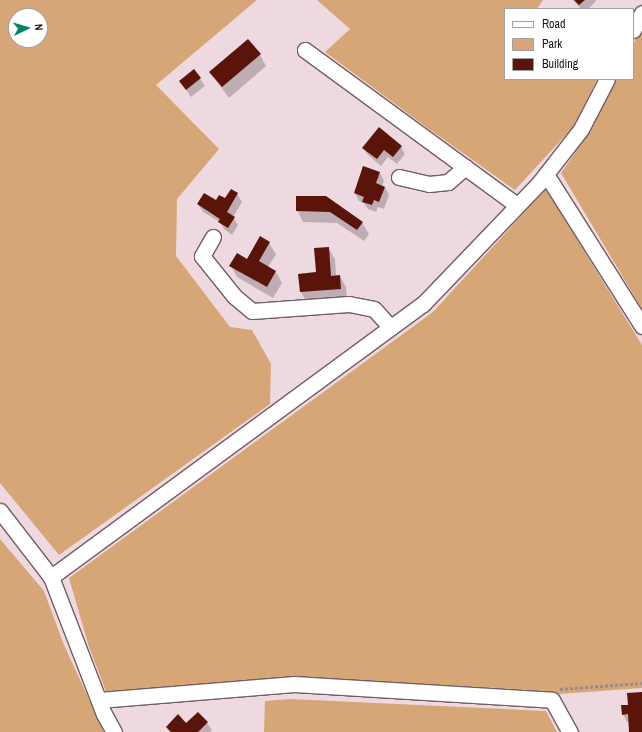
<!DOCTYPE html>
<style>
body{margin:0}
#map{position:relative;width:642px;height:732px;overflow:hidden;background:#eed9e0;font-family:"Archivo Narrow",sans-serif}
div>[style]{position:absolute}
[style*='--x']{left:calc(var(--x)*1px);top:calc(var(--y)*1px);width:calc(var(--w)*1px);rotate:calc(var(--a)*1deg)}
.green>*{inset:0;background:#d6a676}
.shadow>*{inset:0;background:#0003}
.building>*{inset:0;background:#5a140a}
.path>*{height:2.5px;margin-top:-1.25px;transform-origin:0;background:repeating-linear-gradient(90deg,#9a8b90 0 3px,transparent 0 5px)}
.roads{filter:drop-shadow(1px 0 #705e64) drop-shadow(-1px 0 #705e64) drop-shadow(0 1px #705e64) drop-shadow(0 -1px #705e64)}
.minor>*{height:15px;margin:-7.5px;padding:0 7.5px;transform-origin:7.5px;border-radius:7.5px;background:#fff}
span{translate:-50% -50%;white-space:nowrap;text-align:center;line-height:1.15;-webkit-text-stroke:4px #fff;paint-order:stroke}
.legend{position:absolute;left:504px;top:8px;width:130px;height:72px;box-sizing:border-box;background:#fff;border:1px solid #a4a1a3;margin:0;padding:5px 7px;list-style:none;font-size:12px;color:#1c1518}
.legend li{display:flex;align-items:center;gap:8px;height:20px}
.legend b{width:20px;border:1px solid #a4a1a3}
.north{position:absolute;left:8px;top:8px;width:40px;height:40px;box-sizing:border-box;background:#fff;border:1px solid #a4a1a3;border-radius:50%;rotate:85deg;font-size:11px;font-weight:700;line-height:16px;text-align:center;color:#1c1518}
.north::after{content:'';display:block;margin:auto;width:14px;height:18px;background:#038568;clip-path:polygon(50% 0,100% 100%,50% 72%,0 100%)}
</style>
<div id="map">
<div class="green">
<i style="clip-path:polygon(evenodd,0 0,257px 0,156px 85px,219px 149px,177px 199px,176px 256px,230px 327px,252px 330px,271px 364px,270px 404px,59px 555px,0 483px,0 0,16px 16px,40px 16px,40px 40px,16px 40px,16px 16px)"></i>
<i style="clip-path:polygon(317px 0,543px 0,537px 9px,505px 9px,505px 79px,597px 79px,574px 126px,515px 190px,429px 129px,325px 52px,350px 29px)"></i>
<i style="clip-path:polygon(642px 27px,642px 309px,561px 173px,592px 129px,616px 79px,633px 79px,633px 45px)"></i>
<i style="clip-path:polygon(546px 189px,642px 345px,642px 688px,559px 694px,532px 690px,296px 677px,107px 694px,89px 647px,69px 578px,433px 312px)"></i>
<i style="clip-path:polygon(0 539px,44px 591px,64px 645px,104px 732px,0 732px)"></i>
<i style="clip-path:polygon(290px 699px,546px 711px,557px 732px,264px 732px,265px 701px)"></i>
</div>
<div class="shadow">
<i style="clip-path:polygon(573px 0,595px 0,596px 1px,588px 9px,581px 9px)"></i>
<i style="clip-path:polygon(260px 55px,266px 66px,229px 98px,210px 72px)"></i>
<i style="clip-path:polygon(194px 71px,205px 86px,191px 97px,180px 81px)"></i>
<i style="clip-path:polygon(401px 147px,405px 154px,397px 164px,388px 157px,381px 166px,368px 155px,363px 148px)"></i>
<i style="clip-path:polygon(380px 173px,384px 181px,382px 186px,385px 187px,389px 195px,384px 209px,378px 207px,376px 212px,368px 209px,364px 203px,359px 201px,355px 193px)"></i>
<i style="clip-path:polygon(231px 190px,237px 194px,242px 202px,233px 217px,238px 225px,232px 235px,224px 229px,220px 222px,203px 212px,198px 204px,225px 199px)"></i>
<i style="clip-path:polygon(297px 197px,362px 223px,369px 234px,364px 241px,337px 223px,303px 222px,297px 210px)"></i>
<i style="clip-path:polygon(269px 243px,276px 254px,268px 267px,276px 272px,282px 283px,273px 298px,237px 277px,231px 266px,247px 260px)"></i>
<i style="clip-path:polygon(328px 248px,335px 259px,336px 276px,340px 276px,346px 287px,347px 300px,307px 303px,301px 292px,300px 275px,317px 273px)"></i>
<i style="clip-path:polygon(642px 693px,642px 732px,630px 732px,630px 722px,627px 722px,623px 714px)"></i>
<i style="clip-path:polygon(198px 713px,207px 723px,212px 730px,210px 732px,170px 732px,167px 727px,186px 724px)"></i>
</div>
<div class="building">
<i style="clip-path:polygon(574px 0,585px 0,579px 5px)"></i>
<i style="clip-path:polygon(248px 39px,261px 54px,222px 87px,209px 72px)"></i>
<i style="clip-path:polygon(194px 69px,201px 78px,186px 90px,179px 81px)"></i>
<i style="clip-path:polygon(379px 127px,402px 146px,393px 157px,384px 150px,377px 159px,362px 148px)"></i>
<i style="clip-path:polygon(363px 166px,380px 172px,376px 183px,385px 187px,379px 202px,374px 200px,372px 205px,362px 202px,364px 197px,354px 193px)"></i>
<i style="clip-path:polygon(231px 189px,238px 193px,227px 212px,235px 217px,228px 228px,218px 222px,220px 219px,197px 204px,204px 193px,216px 200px,219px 195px,225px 198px)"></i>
<i style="clip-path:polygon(296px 196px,326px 196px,363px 222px,357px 230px,330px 212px,296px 211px)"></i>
<i style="clip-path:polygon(260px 236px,270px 242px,259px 261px,276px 271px,267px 287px,229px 266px,237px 253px,247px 259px)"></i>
<i style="clip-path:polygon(329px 247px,331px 276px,340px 275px,341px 289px,300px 292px,298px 274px,316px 272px,314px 248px)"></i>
<i style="clip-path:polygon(642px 692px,642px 732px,629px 732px,628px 714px,622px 715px,621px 705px,628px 705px,627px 693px)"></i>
<i style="clip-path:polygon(198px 712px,208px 722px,198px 732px,171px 732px,166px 727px,178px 714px,186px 723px)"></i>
</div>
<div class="path">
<i style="--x:560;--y:689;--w:82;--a:-4.2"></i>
</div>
<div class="roads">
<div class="minor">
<i style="--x:633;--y:30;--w:19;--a:-62"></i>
<i style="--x:305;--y:50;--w:263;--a:36.2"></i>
<i style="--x:546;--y:174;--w:180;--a:57.7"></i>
<i style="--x:399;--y:177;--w:31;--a:13"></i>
<i style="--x:429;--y:184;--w:19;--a:-6"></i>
<i style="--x:448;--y:182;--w:23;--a:-41"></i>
<i style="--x:213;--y:237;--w:22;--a:120"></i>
<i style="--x:202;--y:256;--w:51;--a:51.3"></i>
<i style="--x:234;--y:296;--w:23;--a:40"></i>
<i style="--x:252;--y:311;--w:97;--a:-4.1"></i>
<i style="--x:349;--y:304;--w:25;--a:11"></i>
<i style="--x:374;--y:309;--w:24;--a:48"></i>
<i style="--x:0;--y:511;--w:83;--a:52.3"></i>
<i style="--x:51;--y:577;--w:147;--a:68.9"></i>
<i style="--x:104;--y:714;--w:21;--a:61"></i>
<i style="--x:51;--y:577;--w:461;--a:-36.3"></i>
<i style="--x:423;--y:304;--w:168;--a:-46.2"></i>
<i style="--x:539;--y:183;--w:68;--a:-52.1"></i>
<i style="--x:581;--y:129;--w:56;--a:-62.5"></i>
<i style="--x:99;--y:700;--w:196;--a:-4.7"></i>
<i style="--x:294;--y:684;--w:258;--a:3.5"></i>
<i style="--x:552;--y:700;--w:37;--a:61"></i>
</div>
</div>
<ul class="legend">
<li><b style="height:5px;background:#fff"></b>Road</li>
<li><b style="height:11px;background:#d6a676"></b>Park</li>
<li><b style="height:11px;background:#5a140a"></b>Building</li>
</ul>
<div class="north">N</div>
</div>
